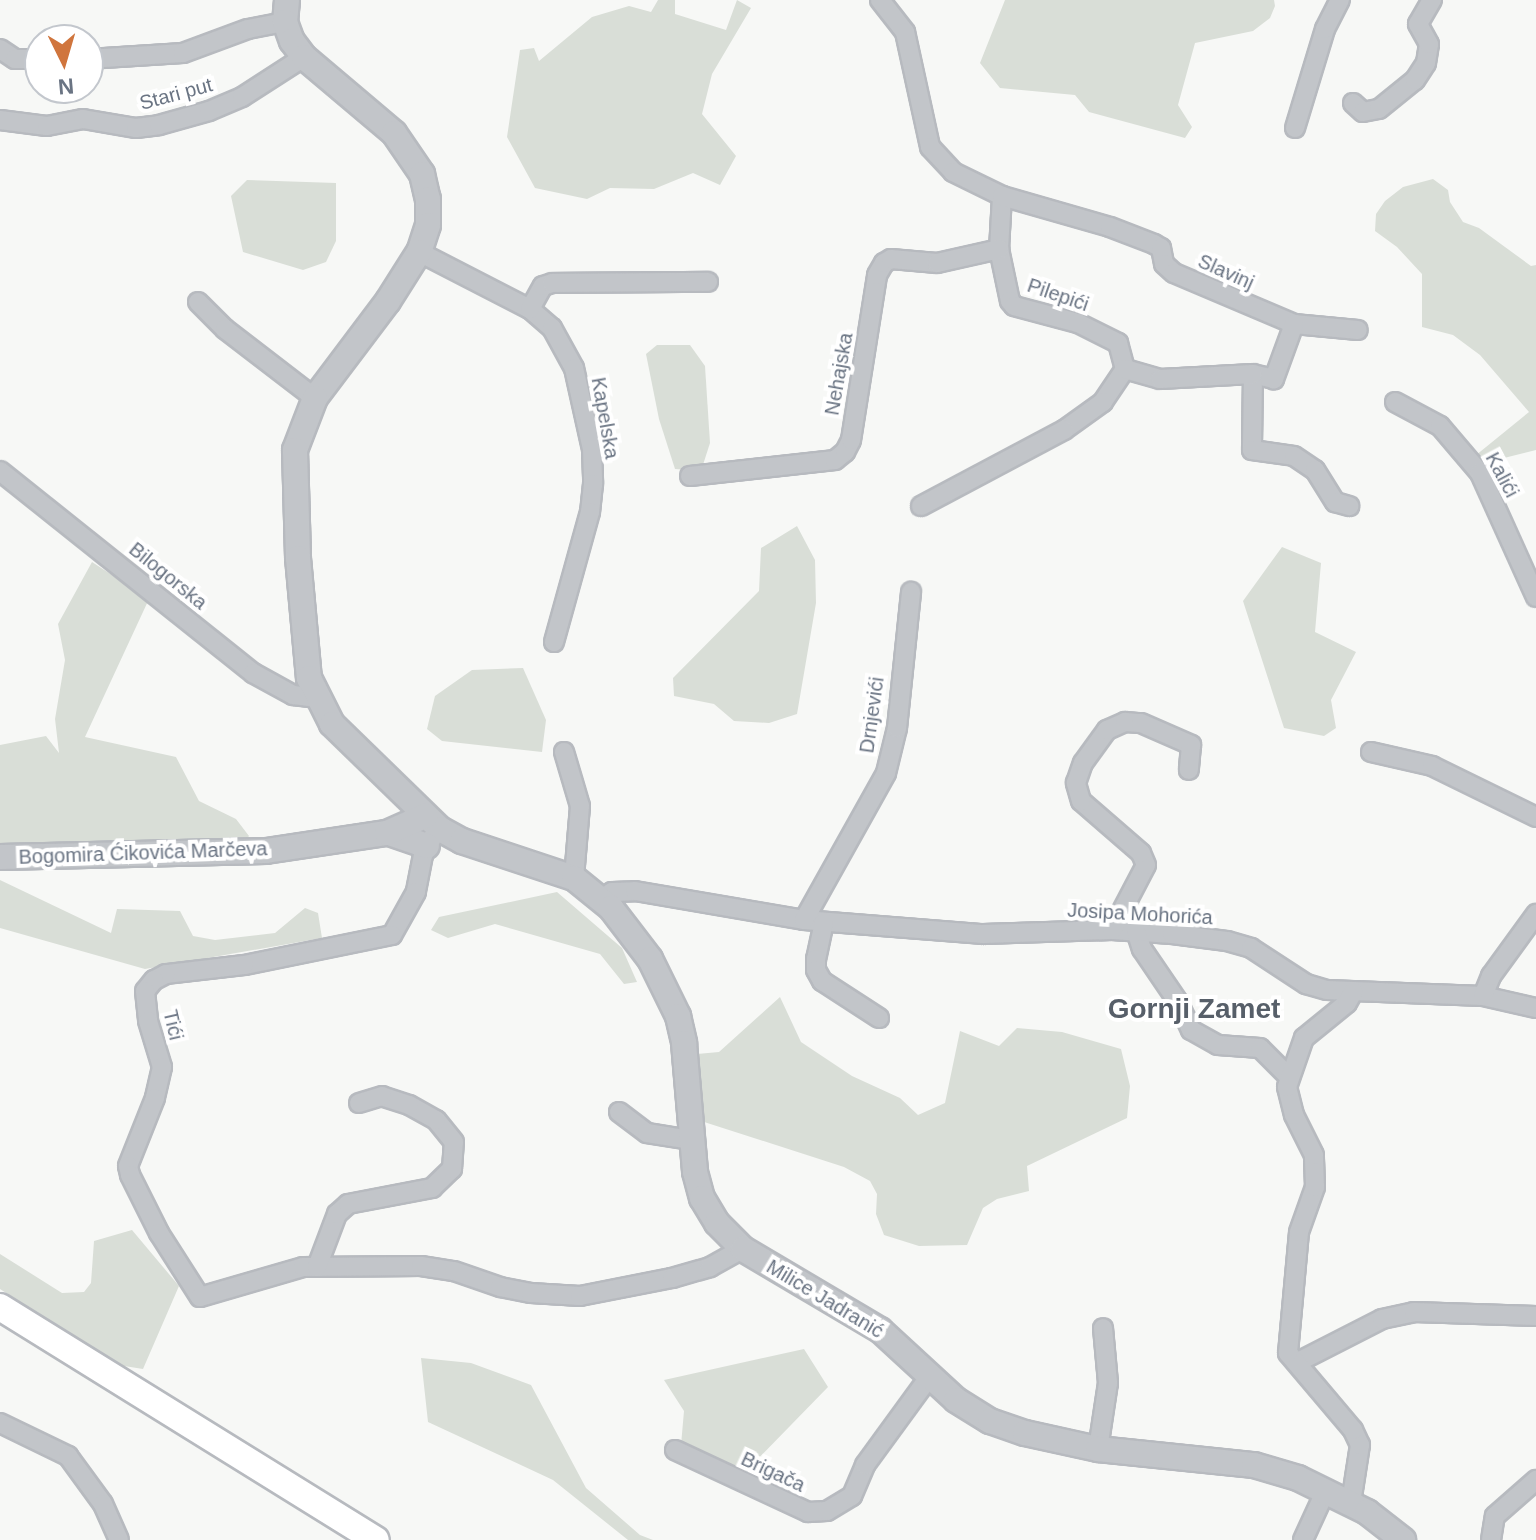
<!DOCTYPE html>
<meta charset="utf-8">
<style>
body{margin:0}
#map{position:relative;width:1536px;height:1540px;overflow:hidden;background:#f7f8f6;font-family:Arial,sans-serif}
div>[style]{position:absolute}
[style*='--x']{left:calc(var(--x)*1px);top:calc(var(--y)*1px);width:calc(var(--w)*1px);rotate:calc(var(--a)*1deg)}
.green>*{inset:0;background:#d9ded7}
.roads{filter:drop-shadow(2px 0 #b7babf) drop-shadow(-2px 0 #b7babf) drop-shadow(0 2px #b7babf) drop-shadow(0 -2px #b7babf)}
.minor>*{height:18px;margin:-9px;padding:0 9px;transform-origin:9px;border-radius:9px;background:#c2c5c9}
.tertiary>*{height:24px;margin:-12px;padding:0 12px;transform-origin:12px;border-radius:12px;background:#c2c5c9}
.secondary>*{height:26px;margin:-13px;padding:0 13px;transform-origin:13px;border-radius:13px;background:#fff}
span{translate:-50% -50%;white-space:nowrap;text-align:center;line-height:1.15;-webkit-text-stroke:8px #fff;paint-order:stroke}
.street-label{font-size:20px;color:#6a7483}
.district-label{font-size:28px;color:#575f69;font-weight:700}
.north{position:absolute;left:24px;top:24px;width:80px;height:80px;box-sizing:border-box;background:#fff;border:2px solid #c3c7cd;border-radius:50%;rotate:175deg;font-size:22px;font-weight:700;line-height:32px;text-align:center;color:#6a7483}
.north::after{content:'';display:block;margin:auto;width:28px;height:36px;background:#d0753d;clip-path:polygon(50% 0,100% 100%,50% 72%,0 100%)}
</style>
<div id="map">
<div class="green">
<i style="clip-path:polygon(658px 0,675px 0,675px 14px,726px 30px,737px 0,751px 8px,712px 74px,702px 114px,736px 156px,720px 185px,693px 173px,654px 189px,610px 188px,587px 199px,535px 188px,507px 137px,520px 50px,534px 48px,539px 61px,592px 17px,629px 6px,651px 12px)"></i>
<i style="clip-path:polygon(1005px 0,1274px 0,1275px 6px,1270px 18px,1253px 31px,1195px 43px,1178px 105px,1192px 127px,1185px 138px,1089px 112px,1075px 95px,1000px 88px,980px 63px)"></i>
<i style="clip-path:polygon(1433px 179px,1448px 190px,1450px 202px,1463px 222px,1479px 228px,1531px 266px,1536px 265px,1536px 450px,1488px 462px,1470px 460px,1529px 412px,1480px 355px,1453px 335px,1422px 327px,1422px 274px,1397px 247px,1375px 231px,1376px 214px,1385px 201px,1403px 187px)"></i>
<i style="clip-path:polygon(247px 180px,336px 183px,336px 241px,326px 262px,303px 270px,243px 252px,231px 196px)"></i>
<i style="clip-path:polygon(657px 345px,690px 345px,705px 366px,710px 443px,701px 471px,675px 469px,659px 419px,646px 354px)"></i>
<i style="clip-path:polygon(797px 526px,815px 560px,816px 603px,797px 714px,769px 723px,734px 721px,714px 704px,674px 696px,673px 678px,759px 591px,761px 548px)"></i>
<i style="clip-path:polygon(1282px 547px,1321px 563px,1315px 632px,1356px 652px,1331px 700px,1336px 728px,1324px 736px,1284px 728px,1243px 601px)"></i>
<i style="clip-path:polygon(92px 562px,149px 599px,85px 737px,176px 757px,199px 801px,236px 819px,249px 836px,244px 843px,0 843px,0 745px,46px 736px,59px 753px,55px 719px,65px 660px,58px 624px)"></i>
<i style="clip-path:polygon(523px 668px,546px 720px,542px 752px,442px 741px,427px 729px,435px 696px,472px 670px)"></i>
<i style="clip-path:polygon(0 880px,111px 933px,117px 909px,180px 911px,193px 936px,215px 940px,275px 933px,305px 908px,318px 913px,322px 938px,145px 969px,0 928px)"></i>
<i style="clip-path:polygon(557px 892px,622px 948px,637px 982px,624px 984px,600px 954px,495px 924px,448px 938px,431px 930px,439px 917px)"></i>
<i style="clip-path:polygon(780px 997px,801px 1042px,852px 1076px,900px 1098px,918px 1115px,945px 1103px,960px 1031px,999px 1046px,1017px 1028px,1062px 1032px,1121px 1049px,1130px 1086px,1127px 1118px,1027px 1166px,1029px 1191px,997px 1199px,983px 1208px,967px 1245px,919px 1246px,884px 1235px,876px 1214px,877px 1194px,870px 1181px,844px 1167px,701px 1121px,697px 1054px,719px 1052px)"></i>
<i style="clip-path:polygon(132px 1230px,179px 1286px,143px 1369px,118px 1365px,0 1289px,0 1254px,62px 1293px,84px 1292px,91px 1283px,94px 1241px)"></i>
<i style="clip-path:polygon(804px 1349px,828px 1387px,747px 1470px,681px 1445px,684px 1411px,664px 1380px)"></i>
<i style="clip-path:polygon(421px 1358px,471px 1363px,531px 1385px,586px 1488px,640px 1535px,653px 1540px,628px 1540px,553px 1480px,428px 1422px)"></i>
</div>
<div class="roads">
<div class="minor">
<i style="--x:880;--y:0;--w:41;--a:52"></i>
<i style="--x:905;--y:32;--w:118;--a:77.7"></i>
<i style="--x:930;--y:147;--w:34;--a:47"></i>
<i style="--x:953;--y:172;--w:55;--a:26.1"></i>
<i style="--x:1002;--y:196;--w:53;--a:93.2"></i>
<i style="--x:999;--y:249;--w:53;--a:78.1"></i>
<i style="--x:1010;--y:301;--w:6;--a:51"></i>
<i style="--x:1014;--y:306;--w:66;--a:14.9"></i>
<i style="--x:1078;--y:323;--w:45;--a:26.6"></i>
<i style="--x:1118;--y:343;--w:27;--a:75"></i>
<i style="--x:1125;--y:369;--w:40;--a:124"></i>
<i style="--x:1103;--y:402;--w:48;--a:144.3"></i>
<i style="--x:1064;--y:430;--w:162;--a:152"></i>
<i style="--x:0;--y:49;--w:18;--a:34"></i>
<i style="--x:15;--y:59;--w:25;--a:0"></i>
<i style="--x:88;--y:59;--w:95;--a:-3.6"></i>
<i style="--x:183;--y:53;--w:69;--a:-20.3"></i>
<i style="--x:248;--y:29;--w:38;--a:-11"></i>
<i style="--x:1353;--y:103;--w:13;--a:42"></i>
<i style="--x:1363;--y:112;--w:16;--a:-11"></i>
<i style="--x:1379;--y:109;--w:46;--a:-38.9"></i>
<i style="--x:1415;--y:80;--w:20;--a:-57"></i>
<i style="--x:1426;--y:63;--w:19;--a:-81"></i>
<i style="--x:1429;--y:44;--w:23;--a:-119"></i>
<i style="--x:1418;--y:24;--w:28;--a:-60"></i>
<i style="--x:0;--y:120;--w:47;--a:7.3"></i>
<i style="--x:47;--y:126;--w:37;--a:-11"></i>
<i style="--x:83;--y:119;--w:54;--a:9.6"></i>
<i style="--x:136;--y:128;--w:23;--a:-7"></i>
<i style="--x:159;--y:125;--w:52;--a:-15.6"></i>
<i style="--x:209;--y:111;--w:36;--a:-23"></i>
<i style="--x:242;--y:97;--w:74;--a:-32.8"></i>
<i style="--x:1295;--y:128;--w:103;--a:-73.1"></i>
<i style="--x:1325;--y:29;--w:33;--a:-63"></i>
<i style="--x:1002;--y:196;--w:112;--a:16"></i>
<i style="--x:1110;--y:227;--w:47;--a:21.1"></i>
<i style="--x:1154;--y:244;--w:8;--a:30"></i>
<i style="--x:1161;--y:248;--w:16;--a:79"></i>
<i style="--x:1164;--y:264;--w:13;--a:42"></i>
<i style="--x:1174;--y:273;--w:130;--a:23"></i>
<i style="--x:1294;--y:324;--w:64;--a:5.4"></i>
<i style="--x:419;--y:252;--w:125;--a:27.2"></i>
<i style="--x:530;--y:309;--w:29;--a:41"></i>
<i style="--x:552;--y:328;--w:46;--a:61.2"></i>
<i style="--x:574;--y:368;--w:83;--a:77.5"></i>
<i style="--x:592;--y:449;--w:35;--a:88"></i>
<i style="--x:593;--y:484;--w:28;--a:96"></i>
<i style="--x:590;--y:512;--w:135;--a:105.5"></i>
<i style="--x:198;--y:302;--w:38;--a:45"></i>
<i style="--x:225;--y:329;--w:113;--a:37.5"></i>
<i style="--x:530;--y:309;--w:26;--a:-61"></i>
<i style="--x:543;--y:286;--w:9;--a:-18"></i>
<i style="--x:552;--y:283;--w:156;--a:-0.4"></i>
<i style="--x:1294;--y:324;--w:59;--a:110"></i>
<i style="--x:1274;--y:379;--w:22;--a:-167"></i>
<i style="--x:1253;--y:374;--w:76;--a:90.8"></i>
<i style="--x:1252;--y:450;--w:42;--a:8.1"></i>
<i style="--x:1294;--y:456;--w:25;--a:34"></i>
<i style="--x:1315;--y:470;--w:38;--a:58"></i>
<i style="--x:1335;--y:502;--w:15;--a:16"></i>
<i style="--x:1125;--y:369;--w:36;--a:16"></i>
<i style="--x:1160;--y:379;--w:93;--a:-3.1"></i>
<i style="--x:1395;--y:402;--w:51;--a:28.1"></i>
<i style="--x:1440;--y:426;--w:62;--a:49.6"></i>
<i style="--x:1480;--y:473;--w:136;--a:65.7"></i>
<i style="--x:0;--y:471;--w:324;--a:38.6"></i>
<i style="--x:253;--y:673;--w:46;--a:28.8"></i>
<i style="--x:293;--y:695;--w:23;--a:7"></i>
<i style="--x:690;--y:476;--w:146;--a:-6.3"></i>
<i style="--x:835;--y:460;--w:13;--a:-39"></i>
<i style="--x:845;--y:452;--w:13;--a:-63"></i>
<i style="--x:851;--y:440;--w:167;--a:-81"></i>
<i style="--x:877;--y:275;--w:14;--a:-60"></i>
<i style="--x:884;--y:263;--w:8;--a:-30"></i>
<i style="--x:891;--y:259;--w:46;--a:5"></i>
<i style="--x:937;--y:263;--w:64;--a:-12.7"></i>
<i style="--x:564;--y:752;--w:56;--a:73.5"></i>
<i style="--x:580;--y:806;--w:72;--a:94.8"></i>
<i style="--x:1371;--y:752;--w:63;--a:12.9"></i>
<i style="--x:1432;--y:766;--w:116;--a:26.1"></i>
<i style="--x:432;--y:838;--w:19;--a:118"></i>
<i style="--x:423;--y:855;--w:38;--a:101"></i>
<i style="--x:416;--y:892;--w:49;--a:119.2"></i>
<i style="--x:392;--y:935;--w:151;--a:168.5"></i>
<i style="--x:244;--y:965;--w:79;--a:173.4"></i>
<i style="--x:166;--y:974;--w:13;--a:153"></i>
<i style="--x:154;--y:980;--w:14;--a:129"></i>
<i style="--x:145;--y:991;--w:30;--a:84"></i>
<i style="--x:148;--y:1021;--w:48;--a:73.1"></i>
<i style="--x:162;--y:1067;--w:32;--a:103"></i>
<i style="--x:155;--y:1098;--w:73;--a:111.7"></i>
<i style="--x:128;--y:1166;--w:9;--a:77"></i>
<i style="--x:130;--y:1175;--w:65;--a:63.4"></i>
<i style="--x:159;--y:1233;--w:76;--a:57.4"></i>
<i style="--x:200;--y:1297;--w:107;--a:-16.2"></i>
<i style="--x:303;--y:1267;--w:118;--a:-0.5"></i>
<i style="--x:421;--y:1266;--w:33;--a:9"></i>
<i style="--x:454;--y:1271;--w:49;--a:19.2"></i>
<i style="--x:500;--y:1287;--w:32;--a:11"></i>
<i style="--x:531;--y:1293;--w:49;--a:3.5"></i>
<i style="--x:580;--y:1296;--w:94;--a:-11.1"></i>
<i style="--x:672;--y:1278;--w:40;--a:-16"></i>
<i style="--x:710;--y:1267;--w:38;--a:-29"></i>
<i style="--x:601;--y:899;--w:13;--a:-32"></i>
<i style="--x:612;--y:892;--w:23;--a:-2"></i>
<i style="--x:635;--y:891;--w:171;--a:9.7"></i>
<i style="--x:804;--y:920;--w:180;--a:4.5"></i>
<i style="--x:983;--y:934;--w:129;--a:-1.8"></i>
<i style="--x:1112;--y:930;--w:60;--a:3.8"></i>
<i style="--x:1172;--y:934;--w:55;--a:7.3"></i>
<i style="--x:1227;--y:941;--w:25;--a:16"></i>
<i style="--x:1251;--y:948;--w:66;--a:33.2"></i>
<i style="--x:1306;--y:984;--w:22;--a:16"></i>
<i style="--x:1327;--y:990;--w:156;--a:2.2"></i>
<i style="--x:1483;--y:996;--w:54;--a:12.8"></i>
<i style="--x:804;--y:920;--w:168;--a:-60.8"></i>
<i style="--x:886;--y:773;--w:46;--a:-76.3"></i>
<i style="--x:897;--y:728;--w:137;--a:-84.1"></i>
<i style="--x:824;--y:922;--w:38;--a:102"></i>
<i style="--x:816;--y:959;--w:11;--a:90"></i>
<i style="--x:816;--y:970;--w:13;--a:61"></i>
<i style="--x:822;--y:981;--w:68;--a:33"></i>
<i style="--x:1112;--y:930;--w:73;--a:-62.4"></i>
<i style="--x:1146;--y:865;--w:13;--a:-113"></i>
<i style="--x:1141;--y:853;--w:79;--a:-139.1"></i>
<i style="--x:1081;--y:801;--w:19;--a:-106"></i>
<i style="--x:1076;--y:783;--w:21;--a:-71"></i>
<i style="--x:1083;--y:763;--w:41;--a:-54"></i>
<i style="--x:1107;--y:730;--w:20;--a:-24"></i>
<i style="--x:1125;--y:722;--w:16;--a:4"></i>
<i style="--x:1141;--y:723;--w:55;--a:23.7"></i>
<i style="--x:1191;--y:745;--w:25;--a:95"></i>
<i style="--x:1136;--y:931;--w:19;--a:72"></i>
<i style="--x:1142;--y:949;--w:64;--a:55.8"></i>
<i style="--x:1178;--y:1002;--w:31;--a:65"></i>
<i style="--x:1191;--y:1030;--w:31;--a:29"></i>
<i style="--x:1218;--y:1045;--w:42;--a:4.1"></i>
<i style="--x:1260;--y:1048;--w:41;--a:45"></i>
<i style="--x:1483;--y:996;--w:22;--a:-68"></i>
<i style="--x:1491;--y:976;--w:77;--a:-54"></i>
<i style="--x:619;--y:1112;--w:35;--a:37"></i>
<i style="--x:647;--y:1133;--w:45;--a:9"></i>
<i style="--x:317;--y:1267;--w:57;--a:-69.3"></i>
<i style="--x:337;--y:1214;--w:15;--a:-42"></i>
<i style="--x:348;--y:1204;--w:86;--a:-10.8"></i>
<i style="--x:432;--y:1188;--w:28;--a:-44"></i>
<i style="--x:452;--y:1169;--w:27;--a:-86"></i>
<i style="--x:454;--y:1142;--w:28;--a:-129"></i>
<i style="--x:436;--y:1120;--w:31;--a:-151"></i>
<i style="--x:409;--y:1105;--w:28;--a:-162"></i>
<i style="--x:382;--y:1096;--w:24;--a:163"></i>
<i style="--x:1298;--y:1362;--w:94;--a:-27.1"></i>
<i style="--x:1382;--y:1319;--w:33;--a:-12"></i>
<i style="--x:1414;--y:1312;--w:122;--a:1.9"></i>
<i style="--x:0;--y:1423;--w:76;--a:25.9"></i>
<i style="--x:68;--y:1456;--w:59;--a:53.9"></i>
<i style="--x:103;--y:1504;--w:39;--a:66"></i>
<i style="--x:1098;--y:1449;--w:67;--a:-81.4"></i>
<i style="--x:1108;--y:1383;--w:55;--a:-95.2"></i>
<i style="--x:675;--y:1450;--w:147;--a:25"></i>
<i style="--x:808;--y:1512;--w:19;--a:-3"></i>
<i style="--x:827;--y:1511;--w:29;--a:-31"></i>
<i style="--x:852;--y:1496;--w:34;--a:-67"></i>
<i style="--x:865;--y:1465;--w:110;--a:-53.9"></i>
<i style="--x:1351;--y:1503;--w:59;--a:-81.2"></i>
<i style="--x:1360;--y:1445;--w:17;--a:-115"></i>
<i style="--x:1353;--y:1430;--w:101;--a:-130.2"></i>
<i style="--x:1288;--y:1353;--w:121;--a:-84.8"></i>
<i style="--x:1299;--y:1232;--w:48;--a:-70.4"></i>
<i style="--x:1315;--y:1187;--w:32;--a:-92"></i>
<i style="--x:1314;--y:1155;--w:45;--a:-116.6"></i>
<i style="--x:1294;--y:1115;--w:29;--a:-104"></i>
<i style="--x:1287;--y:1087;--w:52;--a:-70.9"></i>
<i style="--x:1304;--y:1038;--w:55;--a:-39.1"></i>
<i style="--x:1347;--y:1003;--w:13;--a:-61"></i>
<i style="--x:1303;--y:1540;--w:55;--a:-65.3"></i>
<i style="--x:1491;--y:1540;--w:24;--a:-81"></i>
<i style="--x:1495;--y:1516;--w:55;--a:-41.3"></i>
</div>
<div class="tertiary">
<i style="--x:287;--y:0;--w:22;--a:95"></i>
<i style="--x:285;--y:22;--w:20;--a:70"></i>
<i style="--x:292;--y:41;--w:20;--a:53"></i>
<i style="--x:304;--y:57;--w:118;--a:40.2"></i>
<i style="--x:394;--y:133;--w:50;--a:55.7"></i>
<i style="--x:422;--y:174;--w:26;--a:77"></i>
<i style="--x:428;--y:199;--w:26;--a:90"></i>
<i style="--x:428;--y:225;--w:28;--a:108"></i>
<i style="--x:419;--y:252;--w:58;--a:122.3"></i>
<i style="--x:388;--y:301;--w:121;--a:127"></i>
<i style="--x:315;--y:398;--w:56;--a:111"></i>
<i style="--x:295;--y:450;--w:108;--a:88.4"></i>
<i style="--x:298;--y:558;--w:121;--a:84.8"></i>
<i style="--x:309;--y:678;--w:51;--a:63.4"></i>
<i style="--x:332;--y:724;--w:151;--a:44.2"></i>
<i style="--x:440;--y:829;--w:25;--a:29"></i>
<i style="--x:462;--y:841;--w:118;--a:18.3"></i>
<i style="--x:574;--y:878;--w:48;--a:39"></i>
<i style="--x:611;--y:908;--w:64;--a:52.6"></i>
<i style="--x:650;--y:959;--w:64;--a:63.8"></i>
<i style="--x:678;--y:1016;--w:28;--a:77"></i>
<i style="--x:684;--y:1043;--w:129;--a:85.1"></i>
<i style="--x:695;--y:1172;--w:27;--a:75"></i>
<i style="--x:702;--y:1198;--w:29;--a:59"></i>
<i style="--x:717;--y:1223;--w:37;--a:45"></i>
<i style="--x:743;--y:1249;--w:159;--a:30.6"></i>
<i style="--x:880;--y:1330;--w:103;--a:42.6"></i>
<i style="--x:956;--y:1400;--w:40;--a:32"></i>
<i style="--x:990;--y:1421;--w:37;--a:19"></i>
<i style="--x:1025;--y:1433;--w:75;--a:12.4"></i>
<i style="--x:1098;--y:1449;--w:157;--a:5.9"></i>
<i style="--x:1254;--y:1465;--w:46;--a:16.5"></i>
<i style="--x:1298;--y:1478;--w:77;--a:26.2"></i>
<i style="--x:1367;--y:1512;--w:46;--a:37.9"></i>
<i style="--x:389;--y:833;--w:40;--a:18.9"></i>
<i style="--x:0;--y:857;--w:266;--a:-1.3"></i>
<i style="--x:266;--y:851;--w:122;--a:-8.5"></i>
<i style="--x:387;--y:833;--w:42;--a:-24.1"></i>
</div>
<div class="secondary">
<i style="--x:0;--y:1307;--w:442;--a:31.8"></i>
</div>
</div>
<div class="street-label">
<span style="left:176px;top:94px;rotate:-15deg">Stari put</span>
<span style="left:1226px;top:272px;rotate:24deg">Slavinj</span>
<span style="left:1058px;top:295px;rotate:19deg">Pilepići</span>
<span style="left:839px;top:374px;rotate:-80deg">Nehajska</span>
<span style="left:605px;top:418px;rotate:80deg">Kapelska</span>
<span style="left:1502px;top:475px;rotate:62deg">Kalići</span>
<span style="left:168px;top:576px;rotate:39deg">Bilogorska</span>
<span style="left:872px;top:715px;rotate:-82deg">Drnjevići</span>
<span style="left:143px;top:853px;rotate:-2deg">Bogomira Ćikovića Marčeva</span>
<span style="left:1140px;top:914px;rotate:3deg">Josipa Mohorića</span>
<span style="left:173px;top:1025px;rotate:77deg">Tići</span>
<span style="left:825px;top:1299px;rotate:31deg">Milice Jadranić</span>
<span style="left:773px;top:1472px;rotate:25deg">Brigača</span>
</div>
<div class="district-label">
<span style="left:1194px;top:1009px">Gornji Zamet</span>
</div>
<div class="north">N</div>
</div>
